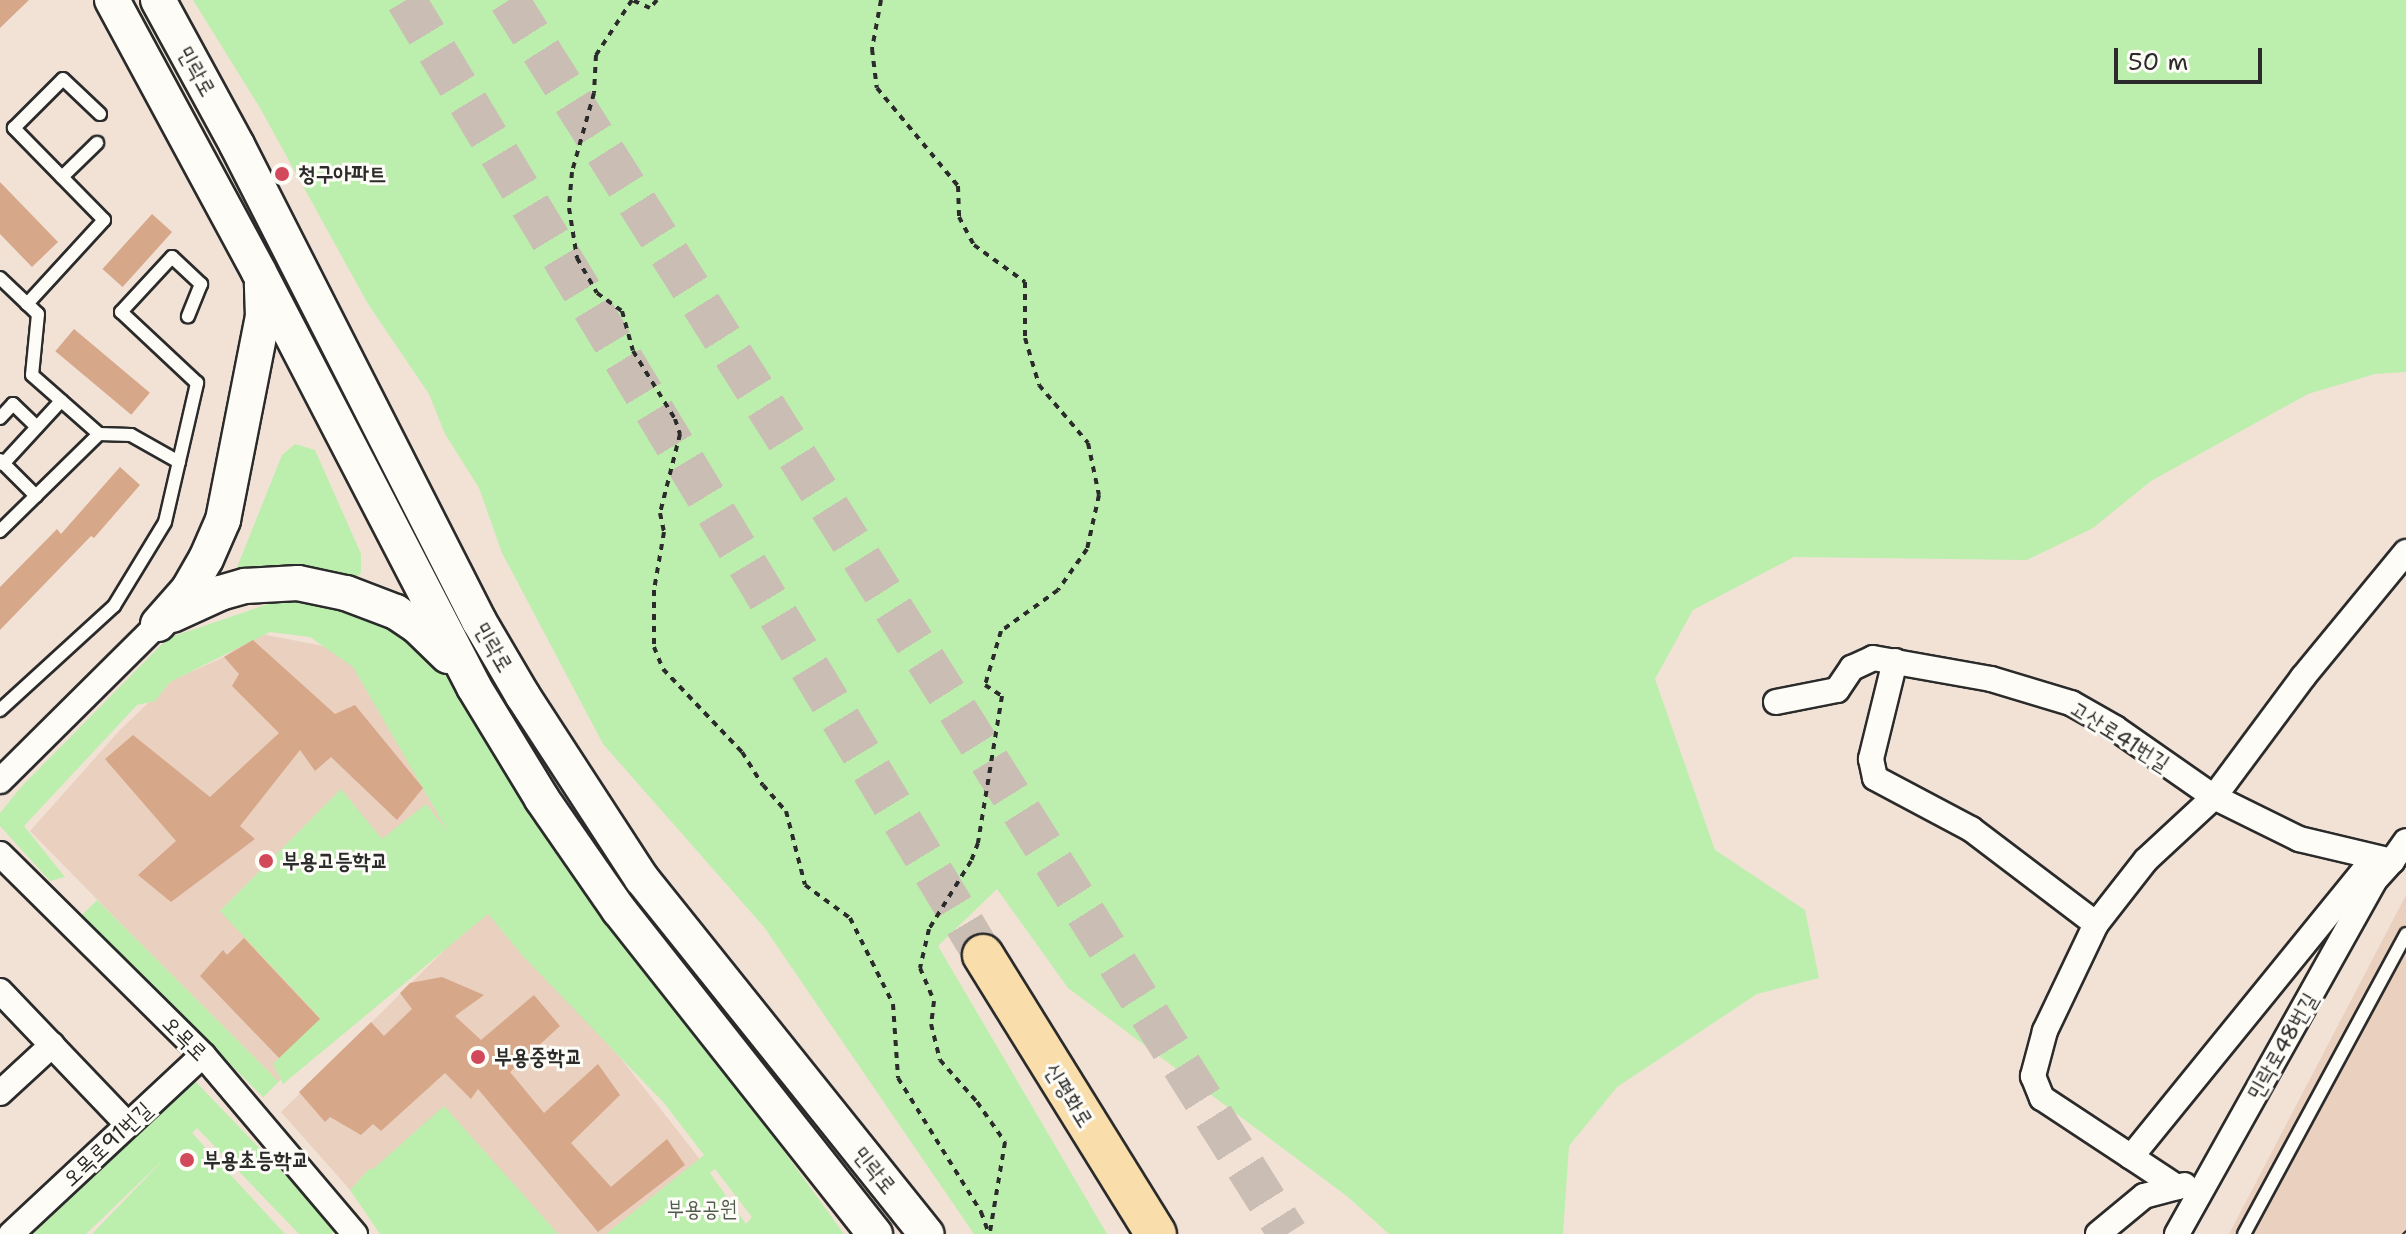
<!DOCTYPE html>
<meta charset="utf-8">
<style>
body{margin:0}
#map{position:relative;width:2406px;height:1234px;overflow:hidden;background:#f2e2d6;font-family:"Shantell Sans","Poor Story",sans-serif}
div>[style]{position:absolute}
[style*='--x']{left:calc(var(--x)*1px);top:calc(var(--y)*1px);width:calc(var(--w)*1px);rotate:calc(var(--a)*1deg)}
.built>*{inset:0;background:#ead0bf}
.green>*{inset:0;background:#bceead;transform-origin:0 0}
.building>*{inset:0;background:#d7a789;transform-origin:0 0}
.trunk-tunnel>*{height:40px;margin-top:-20px;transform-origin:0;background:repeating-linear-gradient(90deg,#cabdb4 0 40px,transparent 0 60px)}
.path>*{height:4px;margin-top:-2px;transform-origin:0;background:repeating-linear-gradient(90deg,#2b2b2b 0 6px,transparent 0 12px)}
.roads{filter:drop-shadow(2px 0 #2b2b2b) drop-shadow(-2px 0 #2b2b2b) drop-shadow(0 2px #2b2b2b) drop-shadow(0 -2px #2b2b2b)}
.service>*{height:12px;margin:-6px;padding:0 6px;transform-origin:6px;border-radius:6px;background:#fdfcf7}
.minor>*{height:24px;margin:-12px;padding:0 12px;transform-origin:12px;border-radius:12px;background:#fdfcf7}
.secondary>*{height:34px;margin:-17px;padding:0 17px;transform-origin:17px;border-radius:17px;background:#fdfcf7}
.trunk>*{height:40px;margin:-20px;padding:0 20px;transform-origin:20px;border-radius:20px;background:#f9deab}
.tram>*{height:2px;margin:-1px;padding:0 1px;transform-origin:1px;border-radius:1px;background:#2b2b2b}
.dots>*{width:22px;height:22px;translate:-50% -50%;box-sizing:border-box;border:4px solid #fdfcf7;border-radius:50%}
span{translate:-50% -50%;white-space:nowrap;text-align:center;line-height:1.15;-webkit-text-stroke:6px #fdfcf7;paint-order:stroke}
.street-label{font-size:22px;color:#2b2b2b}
.poi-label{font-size:22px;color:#2b2b2b;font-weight:700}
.left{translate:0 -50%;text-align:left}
.park-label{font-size:22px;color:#4f5c4c}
.scale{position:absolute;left:2114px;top:48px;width:148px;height:36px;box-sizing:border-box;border:4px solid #2b2b2b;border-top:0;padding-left:10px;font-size:24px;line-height:28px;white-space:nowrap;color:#2b2b2b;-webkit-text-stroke:6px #fdfcf7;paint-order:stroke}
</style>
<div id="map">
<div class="built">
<i style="clip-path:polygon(256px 633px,334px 648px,357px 659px,491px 891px,277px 1083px,30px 831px,120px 730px,171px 681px,224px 657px)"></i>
<i style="clip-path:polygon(2406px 895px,2406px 1234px,2229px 1234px)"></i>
<i style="clip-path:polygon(496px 899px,706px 1167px,619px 1234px,389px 1234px,281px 1112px)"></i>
</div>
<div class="green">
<i style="clip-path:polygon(193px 0,2406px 0,2406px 372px,2375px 374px,2308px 394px,2151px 481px,2093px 528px,2027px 560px,1794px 557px,1693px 610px,1655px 679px,1715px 850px,1805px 910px,1819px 978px,1757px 994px,1617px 1087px,1569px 1146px,1563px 1234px,1389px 1234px,1348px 1197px,1068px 988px,997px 889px,938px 946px,1107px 1234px,974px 1234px,764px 927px,603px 744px,502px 553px,479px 488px,445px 434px,429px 394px,368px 304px,260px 108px)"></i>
<i style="clip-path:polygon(295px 444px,315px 450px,361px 554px,361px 573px,353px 580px,235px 581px,236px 570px,282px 455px)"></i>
<i style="clip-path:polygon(evenodd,289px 597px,312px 605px,360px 609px,417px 638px,450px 679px,585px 895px,717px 1059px,844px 1234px,606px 1234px,704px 1155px,664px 1103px,522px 955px,488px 914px,283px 1084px,273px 1064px,320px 1018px,220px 911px,341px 789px,382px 839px,426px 804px,448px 832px,353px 667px,310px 637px,270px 632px,170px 682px,155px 701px,137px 705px,24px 826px,65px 877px,50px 881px,0 826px,0 813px,22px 786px,168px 638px,289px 597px,715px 1169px,752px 1217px,746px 1224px,710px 1173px,715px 1169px)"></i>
<i style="left:97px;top:900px;width:257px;height:22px;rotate:45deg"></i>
<i style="clip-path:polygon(195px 1081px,337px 1229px,331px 1234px,299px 1234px,197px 1128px,192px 1133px,285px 1234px,92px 1234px,165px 1158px,86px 1234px,33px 1234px)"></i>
<i style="clip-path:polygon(444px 1106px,558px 1234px,380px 1234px,350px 1190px,370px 1168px,372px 1170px)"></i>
</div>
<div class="building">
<i style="clip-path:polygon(0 0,29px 0,0 28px)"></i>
<i style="clip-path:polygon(0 182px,58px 242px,32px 267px,0 234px)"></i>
<i style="left:152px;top:214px;width:27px;height:74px;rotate:42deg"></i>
<i style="left:74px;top:329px;width:99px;height:29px;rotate:40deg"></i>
<i style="clip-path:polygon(120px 467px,140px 485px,94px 538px,91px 536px,0 630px,0 587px,57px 529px,61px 534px)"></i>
<i style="clip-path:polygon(253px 640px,335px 714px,355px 705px,423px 788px,397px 820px,331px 757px,315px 771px,300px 750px,240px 826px,255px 839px,171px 902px,138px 875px,176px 841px,105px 759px,133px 735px,210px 797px,279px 733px,232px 686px,239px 674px,224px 657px)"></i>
<i style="clip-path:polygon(244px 938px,320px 1019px,279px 1058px,200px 976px,223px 950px,227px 955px)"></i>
<i style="clip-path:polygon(442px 977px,484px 995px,455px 1016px,481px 1040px,534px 995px,560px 1026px,510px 1072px,544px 1113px,598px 1064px,620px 1095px,571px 1143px,611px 1187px,667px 1139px,685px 1165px,598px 1232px,478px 1089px,471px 1099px,445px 1073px,381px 1131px,373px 1124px,361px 1135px,330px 1117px,325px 1122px,299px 1092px,371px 1022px,384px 1036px,412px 1009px,400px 993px,410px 983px)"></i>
</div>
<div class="trunk-tunnel">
<i style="--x:406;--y:0;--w:1116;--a:58.86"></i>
<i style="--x:509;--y:0;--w:1459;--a:57.74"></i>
</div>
<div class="path">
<i style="--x:657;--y:0;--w:11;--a:131"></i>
<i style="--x:650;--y:8;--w:20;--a:-156"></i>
<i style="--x:632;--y:0;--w:66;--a:123.2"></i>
<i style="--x:596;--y:55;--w:38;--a:93"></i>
<i style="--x:594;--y:93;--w:82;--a:105.6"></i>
<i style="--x:572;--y:172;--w:36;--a:95"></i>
<i style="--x:569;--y:208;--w:51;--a:80.9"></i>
<i style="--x:577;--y:258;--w:40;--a:60.3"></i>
<i style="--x:597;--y:293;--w:31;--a:36"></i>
<i style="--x:622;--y:311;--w:41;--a:74.6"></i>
<i style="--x:633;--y:351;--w:80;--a:58.3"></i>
<i style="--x:675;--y:419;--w:16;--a:72"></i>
<i style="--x:680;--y:434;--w:81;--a:104.2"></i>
<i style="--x:660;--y:513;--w:19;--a:78"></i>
<i style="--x:664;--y:532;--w:59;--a:99.8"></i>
<i style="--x:654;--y:590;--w:57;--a:90"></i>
<i style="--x:654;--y:647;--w:24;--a:68"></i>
<i style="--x:663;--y:669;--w:115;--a:46.4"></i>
<i style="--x:742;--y:752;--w:39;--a:58"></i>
<i style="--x:763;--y:785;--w:35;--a:49"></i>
<i style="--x:786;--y:811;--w:76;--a:75.6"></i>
<i style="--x:805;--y:885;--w:56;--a:36.3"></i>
<i style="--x:850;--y:918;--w:96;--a:63.4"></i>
<i style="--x:893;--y:1004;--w:74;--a:86.1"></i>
<i style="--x:898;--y:1078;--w:158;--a:58.2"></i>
<i style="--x:981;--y:1212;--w:23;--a:70"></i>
<i style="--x:881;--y:0;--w:50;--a:100.4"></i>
<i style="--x:872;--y:49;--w:39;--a:83"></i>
<i style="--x:877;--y:88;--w:127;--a:50.4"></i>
<i style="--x:958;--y:186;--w:31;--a:88"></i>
<i style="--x:959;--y:217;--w:32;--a:62"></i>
<i style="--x:974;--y:245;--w:63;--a:36"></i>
<i style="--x:1025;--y:282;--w:56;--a:90"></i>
<i style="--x:1025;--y:338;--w:49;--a:73.4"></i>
<i style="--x:1039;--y:385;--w:76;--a:49.8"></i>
<i style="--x:1088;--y:443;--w:53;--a:78.1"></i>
<i style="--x:1099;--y:495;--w:55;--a:102.5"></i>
<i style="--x:1087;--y:549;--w:50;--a:125.3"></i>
<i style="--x:1058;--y:590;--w:70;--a:144.3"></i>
<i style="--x:1001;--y:631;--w:56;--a:106.5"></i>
<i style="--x:985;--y:685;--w:20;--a:33"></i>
<i style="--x:1002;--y:696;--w:149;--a:99.3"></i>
<i style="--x:978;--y:843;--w:19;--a:111"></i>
<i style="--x:971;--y:861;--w:80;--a:121.7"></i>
<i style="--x:929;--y:929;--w:40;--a:103"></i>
<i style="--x:920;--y:968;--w:36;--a:67"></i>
<i style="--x:934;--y:1001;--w:23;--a:97"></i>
<i style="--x:931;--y:1024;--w:37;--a:76"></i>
<i style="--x:940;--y:1060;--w:56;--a:48.6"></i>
<i style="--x:977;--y:1102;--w:49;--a:55"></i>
<i style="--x:1005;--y:1142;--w:91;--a:99.5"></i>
</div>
<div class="roads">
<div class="service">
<i style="--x:62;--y:177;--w:49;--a:-44.2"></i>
<i style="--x:0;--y:278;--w:52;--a:43.5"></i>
<i style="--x:38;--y:314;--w:61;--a:95.6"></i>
<i style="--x:32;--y:375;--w:89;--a:41.4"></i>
<i style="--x:99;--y:434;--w:139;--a:135.6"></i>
<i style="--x:27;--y:304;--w:114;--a:-47.5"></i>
<i style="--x:104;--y:220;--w:129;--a:-134.4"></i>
<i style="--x:14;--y:128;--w:69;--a:-45"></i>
<i style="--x:63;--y:79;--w:51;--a:43.4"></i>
<i style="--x:0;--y:418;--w:19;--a:-47"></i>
<i style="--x:13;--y:404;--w:33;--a:44"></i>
<i style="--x:99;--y:434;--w:32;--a:2"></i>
<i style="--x:131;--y:435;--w:55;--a:29.4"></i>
<i style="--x:0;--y:460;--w:51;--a:45"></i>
<i style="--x:3;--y:464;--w:86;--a:-47.4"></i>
<i style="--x:0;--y:710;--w:154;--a:-42.4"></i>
<i style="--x:114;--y:606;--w:98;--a:-58.7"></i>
<i style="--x:165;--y:522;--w:143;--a:-77"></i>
<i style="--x:197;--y:383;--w:104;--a:-136.9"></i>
<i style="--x:121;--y:312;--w:75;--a:-47.2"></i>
<i style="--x:172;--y:257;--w:40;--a:43"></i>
<i style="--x:201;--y:284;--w:35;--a:112"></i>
<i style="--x:2244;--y:1234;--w:341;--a:-61.6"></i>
</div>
<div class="minor">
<i style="--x:1895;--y:661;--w:101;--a:103.8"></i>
<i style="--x:1871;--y:759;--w:19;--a:78"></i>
<i style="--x:1875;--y:778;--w:109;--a:28"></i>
<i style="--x:1971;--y:829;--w:157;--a:37.2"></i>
<i style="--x:2096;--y:924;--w:81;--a:-52"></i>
<i style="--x:2146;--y:860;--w:93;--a:-42.8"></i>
<i style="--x:2214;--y:797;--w:149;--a:-53.4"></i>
<i style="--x:2303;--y:677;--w:162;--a:-50.5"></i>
<i style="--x:1776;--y:702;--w:62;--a:-11.1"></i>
<i style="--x:1837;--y:690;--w:27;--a:-56"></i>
<i style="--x:1852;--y:668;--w:23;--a:-25"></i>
<i style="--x:1873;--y:658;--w:120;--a:10.1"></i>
<i style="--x:1991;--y:679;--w:84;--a:16.7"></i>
<i style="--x:2071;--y:703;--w:51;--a:29.6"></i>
<i style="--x:2115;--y:728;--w:121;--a:34.9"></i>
<i style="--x:2214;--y:797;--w:95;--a:26.3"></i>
<i style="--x:2299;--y:839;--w:96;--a:13.3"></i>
<i style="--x:2392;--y:861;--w:24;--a:-55"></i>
<i style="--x:0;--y:781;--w:223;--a:-44.8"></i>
<i style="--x:0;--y:854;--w:286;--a:44.7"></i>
<i style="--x:203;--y:1055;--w:235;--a:49.7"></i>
<i style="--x:2096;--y:924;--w:119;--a:115.5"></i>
<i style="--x:2045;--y:1031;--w:47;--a:104.9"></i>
<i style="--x:2033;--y:1076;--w:24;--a:68"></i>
<i style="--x:2042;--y:1098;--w:162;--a:33.4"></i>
<i style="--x:0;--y:991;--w:185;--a:46.3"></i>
<i style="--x:0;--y:1093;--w:71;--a:-42.7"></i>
<i style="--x:2131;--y:1157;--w:385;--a:-50.9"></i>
<i style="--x:11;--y:1234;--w:262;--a:-43"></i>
<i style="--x:2098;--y:1234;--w:60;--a:-39.6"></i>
<i style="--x:2144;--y:1196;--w:42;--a:-15"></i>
<i style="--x:2177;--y:1234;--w:404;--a:-60.8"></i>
<i style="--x:2374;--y:881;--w:27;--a:-48"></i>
</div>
<div class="secondary">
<i style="--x:112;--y:0;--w:309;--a:61.6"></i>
<i style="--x:259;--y:272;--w:467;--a:62.6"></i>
<i style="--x:474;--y:687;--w:131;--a:58.7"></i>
<i style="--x:542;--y:799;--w:135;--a:55.3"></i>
<i style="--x:619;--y:910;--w:413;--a:51.7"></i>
<i style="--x:158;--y:0;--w:165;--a:61.4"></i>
<i style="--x:237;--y:145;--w:534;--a:63.05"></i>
<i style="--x:479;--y:621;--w:87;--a:59.6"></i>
<i style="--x:523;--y:696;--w:218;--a:57"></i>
<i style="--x:642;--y:879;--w:455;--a:51.3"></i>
<i style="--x:172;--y:615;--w:53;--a:-24.6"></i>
<i style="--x:220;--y:593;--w:26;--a:-16"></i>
<i style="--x:245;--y:586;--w:53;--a:-3.2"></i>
<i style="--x:298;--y:583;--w:49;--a:11.8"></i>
<i style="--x:346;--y:593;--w:53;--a:20.8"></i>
<i style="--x:396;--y:612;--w:25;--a:34"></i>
<i style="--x:417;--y:626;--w:43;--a:44.1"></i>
<i style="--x:158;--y:624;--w:45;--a:-48.6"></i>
<i style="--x:188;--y:590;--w:36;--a:-60"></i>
<i style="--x:206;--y:559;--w:43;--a:-66.4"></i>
<i style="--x:223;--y:520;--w:207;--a:-78.9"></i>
<i style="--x:263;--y:317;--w:33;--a:-92"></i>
</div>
<div class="trunk">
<i style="--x:983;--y:955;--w:328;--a:58.2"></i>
</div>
</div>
<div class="tram">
<i style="--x:2403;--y:1234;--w:4;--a:-45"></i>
</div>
<div class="dots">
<i style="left:282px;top:174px;background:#d1495b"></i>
<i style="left:266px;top:861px;background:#d1495b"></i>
<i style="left:478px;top:1057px;background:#d1495b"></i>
<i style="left:187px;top:1160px;background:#d1495b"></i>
</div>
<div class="street-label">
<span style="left:197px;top:71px;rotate:61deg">민락로</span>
<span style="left:494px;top:647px;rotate:60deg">민락로</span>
<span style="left:2120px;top:736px;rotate:32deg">고산로41번길</span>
<span style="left:185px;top:1038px;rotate:45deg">오목로</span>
<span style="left:2282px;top:1046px;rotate:-60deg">민락로48번길</span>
<span style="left:1069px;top:1095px;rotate:58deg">신평화로</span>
<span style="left:107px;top:1144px;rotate:-43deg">오목로91번길</span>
<span style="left:875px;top:1170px;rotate:51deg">민락로</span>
</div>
<div class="poi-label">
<span class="left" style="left:298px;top:174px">청구아파트</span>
<span class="left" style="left:282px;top:861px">부용고등학교</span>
<span class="left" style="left:494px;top:1057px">부용중학교</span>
<span class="left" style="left:203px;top:1160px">부용초등학교</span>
</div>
<div class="park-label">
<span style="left:702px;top:1209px">부용공원</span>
</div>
<div class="scale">50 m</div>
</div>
